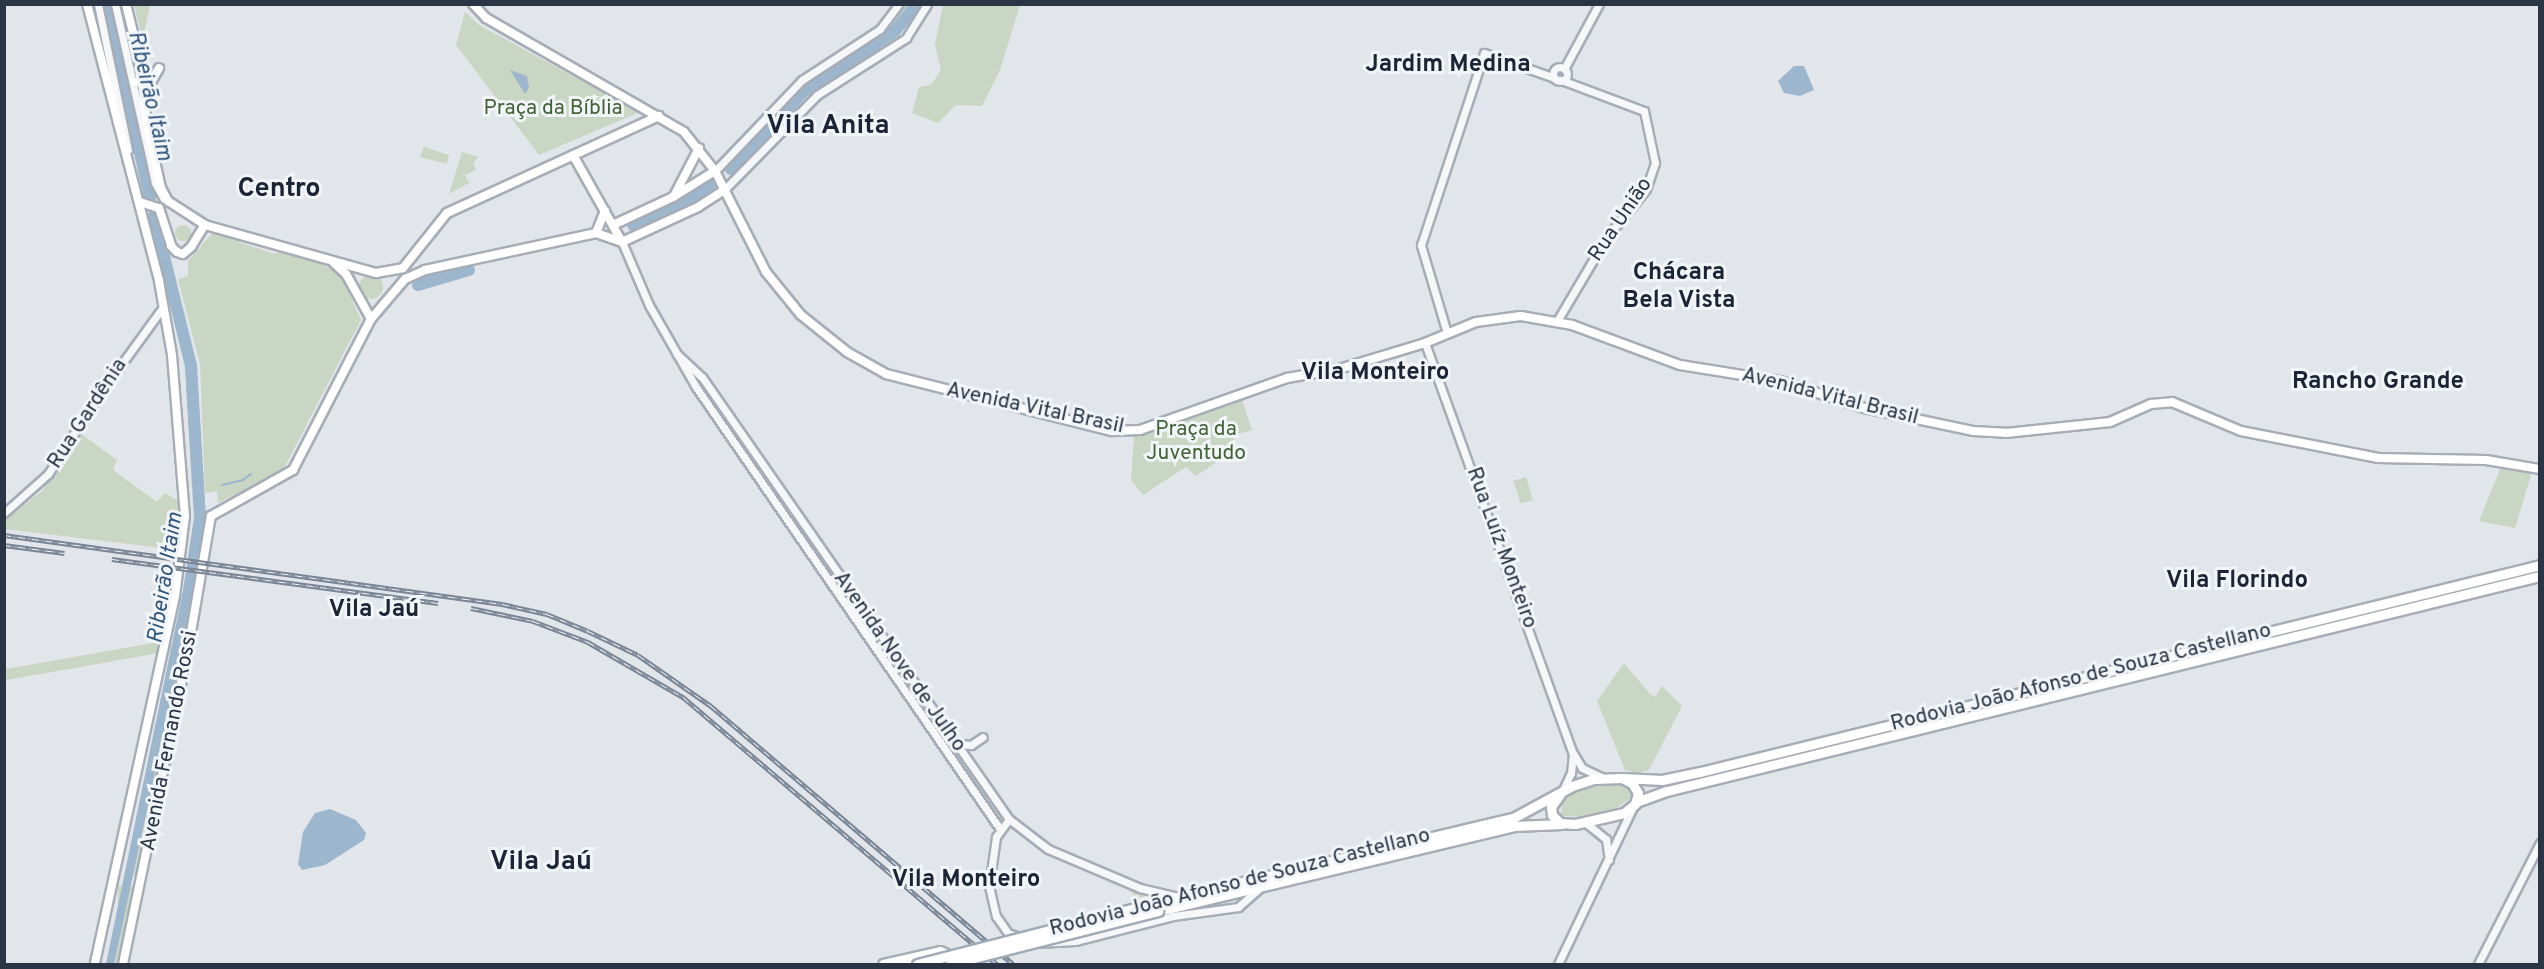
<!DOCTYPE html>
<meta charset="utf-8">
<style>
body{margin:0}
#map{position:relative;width:2544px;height:969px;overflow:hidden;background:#e2e6eb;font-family:Overpass,sans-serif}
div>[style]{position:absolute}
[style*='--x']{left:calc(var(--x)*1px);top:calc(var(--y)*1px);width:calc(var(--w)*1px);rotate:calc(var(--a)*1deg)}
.green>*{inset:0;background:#c9d6c3;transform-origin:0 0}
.round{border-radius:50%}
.water>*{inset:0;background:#9bb6cd}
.stream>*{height:2px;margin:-1px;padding:0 1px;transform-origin:1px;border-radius:1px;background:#9bb6cd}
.river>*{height:12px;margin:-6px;padding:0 6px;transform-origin:6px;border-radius:6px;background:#9bb6cd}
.roads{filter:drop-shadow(2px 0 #a7adb6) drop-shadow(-2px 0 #a7adb6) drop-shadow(0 2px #a7adb6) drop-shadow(0 -2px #a7adb6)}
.tertiary>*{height:7px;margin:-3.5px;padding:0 3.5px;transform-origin:3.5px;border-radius:3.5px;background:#f5f7f9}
.tertiary>.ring{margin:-3.5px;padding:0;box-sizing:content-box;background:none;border:7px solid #f5f7f9;border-radius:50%}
.secondary>*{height:8px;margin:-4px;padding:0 4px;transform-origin:4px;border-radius:4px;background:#fff}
.primary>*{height:9px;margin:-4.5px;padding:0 4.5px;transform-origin:4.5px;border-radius:4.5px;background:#fff}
.trunk>*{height:9px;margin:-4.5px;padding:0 4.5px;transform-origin:4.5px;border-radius:4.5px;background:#fff}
.rail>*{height:4.5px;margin-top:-2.25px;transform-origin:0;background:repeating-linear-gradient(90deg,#f2f5f8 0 7px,#7a8696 0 14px);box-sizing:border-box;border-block:2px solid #7a8696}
.bridges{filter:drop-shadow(2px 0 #a1abb8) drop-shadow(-2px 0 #a1abb8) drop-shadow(0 2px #a1abb8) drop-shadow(0 -2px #a1abb8)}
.primary-bridge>*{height:9px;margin:-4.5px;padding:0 4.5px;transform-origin:4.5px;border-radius:4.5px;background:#fff}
span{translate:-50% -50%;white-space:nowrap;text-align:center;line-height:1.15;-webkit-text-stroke:6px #f2f5f8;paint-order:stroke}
.park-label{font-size:21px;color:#406235}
.street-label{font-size:21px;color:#293545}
.water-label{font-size:22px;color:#30567c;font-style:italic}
.quarter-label{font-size:24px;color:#1b2536;font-weight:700}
.district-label{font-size:27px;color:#1b2536;font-weight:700}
.frame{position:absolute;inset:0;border:6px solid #293545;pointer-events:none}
</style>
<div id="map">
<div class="green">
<i style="clip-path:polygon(134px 5px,150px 5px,144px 35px,140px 29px)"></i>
<i style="clip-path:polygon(906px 5px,921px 5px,906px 28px,808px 93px,731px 176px,727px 167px,801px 87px,891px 26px)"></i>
<i style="clip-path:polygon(943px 5px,1020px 5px,1000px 70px,982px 106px,956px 105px,938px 123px,912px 113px,919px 87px,931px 85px,941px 70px,935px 44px)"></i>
<i style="clip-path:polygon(465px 12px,479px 25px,640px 112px,539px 155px,456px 45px)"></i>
<i style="clip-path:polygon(424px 147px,449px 155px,447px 164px,420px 157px)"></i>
<i style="clip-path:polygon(462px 152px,479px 157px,473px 162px,476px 170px,465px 175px,469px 183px,449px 194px)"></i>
<i style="clip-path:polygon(714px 181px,715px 186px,689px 202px,632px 227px,631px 222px)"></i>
<i class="round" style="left:175px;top:225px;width:16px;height:16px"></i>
<i style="clip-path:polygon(214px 231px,233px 234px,239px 242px,275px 254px,284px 249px,298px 253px,340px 273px,361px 320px,282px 472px,218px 503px,217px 491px,205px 493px,200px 364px,178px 279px,188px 276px,188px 261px)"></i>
<i class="round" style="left:359px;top:275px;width:24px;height:24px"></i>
<i style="clip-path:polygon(169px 278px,188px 363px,193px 509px,185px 368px)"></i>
<i style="clip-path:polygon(701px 384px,969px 773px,765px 479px)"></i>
<i style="clip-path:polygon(1242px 400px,1252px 430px,1235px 435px,1234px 446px,1220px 460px,1196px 476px,1186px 467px,1143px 495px,1131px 480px,1134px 434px)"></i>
<i style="clip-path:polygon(80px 433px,117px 460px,113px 470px,157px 502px,165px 493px,181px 503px,178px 550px,5px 529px,5px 520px,42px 491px)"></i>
<i style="clip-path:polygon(2501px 467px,2532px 472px,2515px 528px,2479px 521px)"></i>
<i style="left:1526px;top:477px;width:24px;height:13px;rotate:73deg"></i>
<i style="clip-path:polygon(188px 618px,137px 876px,133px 876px,180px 647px)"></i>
<i style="left:170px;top:640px;width:11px;height:239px;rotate:80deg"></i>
<i style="clip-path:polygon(1624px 663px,1650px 694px,1655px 697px,1662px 686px,1682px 706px,1649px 770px,1639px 773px,1625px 770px,1597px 701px)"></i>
<i style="clip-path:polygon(1624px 783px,1633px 789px,1632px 797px,1612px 811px,1592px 817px,1561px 816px,1562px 802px,1581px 788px)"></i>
<i style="clip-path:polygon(1052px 854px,1149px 895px,1137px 898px,1127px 888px)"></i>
<i style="left:118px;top:886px;width:4px;height:80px"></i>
<i style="clip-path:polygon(134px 886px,117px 964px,114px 964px,130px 887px)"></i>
</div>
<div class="water">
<i style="clip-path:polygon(1794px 66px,1804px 66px,1814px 90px,1800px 96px,1784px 93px,1778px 81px)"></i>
<i style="clip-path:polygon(510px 70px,527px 76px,529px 88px,525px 94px)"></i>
<i style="clip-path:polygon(186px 576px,196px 578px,188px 618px,114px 964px,106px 964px)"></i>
<i style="clip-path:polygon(330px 809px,356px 820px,366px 833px,364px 840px,325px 865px,302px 870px,298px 864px,303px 832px,315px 813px)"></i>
</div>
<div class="stream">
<i style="--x:222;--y:485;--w:22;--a:-13"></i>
<i style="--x:243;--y:480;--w:10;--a:-37"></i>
</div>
<div class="river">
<i style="--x:107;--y:4;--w:199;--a:77.5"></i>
<i style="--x:731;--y:169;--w:105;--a:-46.9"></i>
<i style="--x:803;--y:92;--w:110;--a:-33.5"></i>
<i style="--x:895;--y:31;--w:35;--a:-51"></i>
<i style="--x:154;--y:216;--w:154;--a:76.1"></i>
<i style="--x:191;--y:366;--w:152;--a:86.6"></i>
<i style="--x:200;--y:518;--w:74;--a:98.6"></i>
<i style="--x:633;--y:225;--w:62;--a:-24.9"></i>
<i style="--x:689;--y:199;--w:28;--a:-35"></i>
<i style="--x:418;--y:285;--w:53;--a:-16.4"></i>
</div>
<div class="roads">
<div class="tertiary">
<i style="--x:98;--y:4;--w:149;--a:78.4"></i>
<i style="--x:115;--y:4;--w:183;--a:77.4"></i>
<i style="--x:155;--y:183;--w:18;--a:61"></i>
<i class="ring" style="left:1553px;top:67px;width:7px;height:7px"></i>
<i style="--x:1564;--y:69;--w:74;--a:-61.7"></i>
<i style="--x:715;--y:171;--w:126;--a:-46.3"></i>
<i style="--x:802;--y:80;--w:93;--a:-33.2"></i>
<i style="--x:880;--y:29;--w:31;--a:-53"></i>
<i style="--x:724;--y:190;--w:133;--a:-45.6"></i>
<i style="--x:817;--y:95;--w:106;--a:-32.6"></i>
<i style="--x:906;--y:38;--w:40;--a:-58"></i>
<i style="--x:622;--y:242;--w:69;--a:66.8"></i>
<i style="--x:649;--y:305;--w:95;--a:60.2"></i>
<i style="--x:696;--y:387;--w:536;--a:55.48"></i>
<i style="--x:1557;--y:321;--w:96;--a:-59.4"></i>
<i style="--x:1606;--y:238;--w:63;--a:-50.8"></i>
<i style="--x:1646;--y:189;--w:28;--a:-71"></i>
<i style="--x:1655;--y:163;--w:53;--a:-101.9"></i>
<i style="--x:1644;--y:111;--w:89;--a:-159.5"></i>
<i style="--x:1447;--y:333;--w:92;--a:-106.5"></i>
<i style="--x:1421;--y:245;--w:202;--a:-71.8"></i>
<i style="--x:1484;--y:53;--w:75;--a:19.4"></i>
<i style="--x:1425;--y:343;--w:436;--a:70.2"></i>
<i style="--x:1573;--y:753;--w:17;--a:59"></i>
<i style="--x:1582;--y:768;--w:21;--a:25"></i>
<i style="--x:677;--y:354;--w:34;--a:43"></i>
<i style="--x:702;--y:377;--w:538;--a:55.22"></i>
<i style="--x:1009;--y:819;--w:49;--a:37.6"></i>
<i style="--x:1048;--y:849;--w:100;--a:23"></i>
<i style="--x:1140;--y:888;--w:37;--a:13"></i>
<i style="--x:4;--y:513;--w:59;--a:-41.6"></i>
<i style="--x:48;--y:474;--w:85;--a:-57.4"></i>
<i style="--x:94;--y:402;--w:117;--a:-54"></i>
<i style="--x:958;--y:744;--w:13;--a:4"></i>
<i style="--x:971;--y:745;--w:14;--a:-34"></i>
<i style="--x:1562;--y:792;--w:21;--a:-65"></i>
<i style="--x:1571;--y:773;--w:18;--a:-84"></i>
<i style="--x:1009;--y:819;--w:22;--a:126"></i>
<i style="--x:996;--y:837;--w:49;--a:98.1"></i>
<i style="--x:989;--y:886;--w:31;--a:77"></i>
<i style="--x:996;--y:916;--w:21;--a:55"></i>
<i style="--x:1008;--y:933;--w:12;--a:20"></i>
<i style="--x:1586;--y:823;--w:26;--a:39"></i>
<i style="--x:1606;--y:839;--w:21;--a:82"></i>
<i style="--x:1038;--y:943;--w:37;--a:-3"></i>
<i style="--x:1075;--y:941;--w:101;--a:-14.3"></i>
<i style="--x:1173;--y:916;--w:66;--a:-7.9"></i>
<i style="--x:1238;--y:907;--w:29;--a:-41"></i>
<i style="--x:1558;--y:964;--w:174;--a:-64.5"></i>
<i style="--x:2478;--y:964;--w:136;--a:-62.9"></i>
</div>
<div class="secondary">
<i style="--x:87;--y:4;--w:286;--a:75.4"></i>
<i style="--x:159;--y:281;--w:75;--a:80"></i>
<i style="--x:172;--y:355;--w:162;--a:85.4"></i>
<i style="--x:185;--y:516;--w:81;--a:97.1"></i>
<i style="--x:175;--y:596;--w:377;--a:102.3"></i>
<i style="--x:126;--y:4;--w:59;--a:76.2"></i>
<i style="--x:140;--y:61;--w:64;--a:83.8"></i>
<i style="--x:147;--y:125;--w:65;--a:77.5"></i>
<i style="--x:161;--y:188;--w:15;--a:62"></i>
<i style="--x:168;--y:201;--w:44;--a:33"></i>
<i style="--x:205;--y:225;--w:178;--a:15.7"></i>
<i style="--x:376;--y:273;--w:27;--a:-10"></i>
<i style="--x:403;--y:268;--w:70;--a:-51.3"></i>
<i style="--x:447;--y:213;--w:233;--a:-24.6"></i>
<i style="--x:473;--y:4;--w:19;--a:47"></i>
<i style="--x:486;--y:18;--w:228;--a:29.9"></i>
<i style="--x:684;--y:132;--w:50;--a:51.5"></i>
<i style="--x:715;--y:171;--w:113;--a:63.2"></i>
<i style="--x:766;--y:272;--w:55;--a:50.9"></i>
<i style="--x:801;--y:315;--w:59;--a:38.8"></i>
<i style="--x:847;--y:352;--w:45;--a:29.4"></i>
<i style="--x:886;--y:374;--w:233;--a:14.2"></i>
<i style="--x:1112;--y:431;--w:28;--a:-2"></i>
<i style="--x:1140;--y:430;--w:156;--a:-19.5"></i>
<i style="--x:1287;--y:378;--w:53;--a:-9.8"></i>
<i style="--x:1339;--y:369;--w:90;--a:-16.8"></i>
<i style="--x:1425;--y:343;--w:55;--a:-22.4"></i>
<i style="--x:1476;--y:322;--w:45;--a:-7.6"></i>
<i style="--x:1521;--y:316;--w:52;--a:10"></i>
<i style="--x:1572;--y:325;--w:115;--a:20.3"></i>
<i style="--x:1680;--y:365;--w:101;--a:9.1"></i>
<i style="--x:1780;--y:381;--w:88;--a:17.8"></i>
<i style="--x:1864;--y:408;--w:111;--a:11.9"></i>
<i style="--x:1973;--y:431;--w:33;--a:3"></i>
<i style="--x:2006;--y:433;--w:105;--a:-6"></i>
<i style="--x:2110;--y:422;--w:45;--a:-23.7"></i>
<i style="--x:2151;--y:404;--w:21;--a:-5"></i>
<i style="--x:2172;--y:402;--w:75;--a:22.8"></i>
<i style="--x:2241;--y:431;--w:140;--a:11.1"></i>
<i style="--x:2378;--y:458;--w:108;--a:1.1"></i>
<i style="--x:2486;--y:460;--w:55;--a:9.5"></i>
<i style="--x:134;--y:82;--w:17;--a:0"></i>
<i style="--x:151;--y:82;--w:16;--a:-60"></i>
<i style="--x:573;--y:155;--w:100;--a:60.6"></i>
<i style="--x:674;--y:196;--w:54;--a:-62.5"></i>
<i style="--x:140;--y:202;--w:20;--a:18"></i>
<i style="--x:159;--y:208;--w:40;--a:72"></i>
<i style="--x:171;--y:246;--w:8;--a:45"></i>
<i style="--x:177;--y:252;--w:6;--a:18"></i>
<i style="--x:183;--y:254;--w:11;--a:-41"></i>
<i style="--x:191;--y:247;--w:26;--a:-58"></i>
<i style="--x:613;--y:225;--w:66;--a:-25"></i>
<i style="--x:673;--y:197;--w:49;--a:-31.8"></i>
<i style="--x:596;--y:233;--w:24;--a:-68"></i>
<i style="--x:334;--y:263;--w:16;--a:43"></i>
<i style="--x:346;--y:274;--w:51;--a:60.9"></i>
<i style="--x:123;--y:964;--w:315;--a:-78.3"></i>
<i style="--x:187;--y:656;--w:142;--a:-80.3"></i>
<i style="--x:211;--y:516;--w:94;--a:-29.3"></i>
<i style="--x:293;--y:470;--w:170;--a:-62.7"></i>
<i style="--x:371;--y:319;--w:52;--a:-49.6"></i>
<i style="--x:405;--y:279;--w:22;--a:-24"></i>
<i style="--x:425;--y:270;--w:175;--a:-12.2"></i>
<i style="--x:596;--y:233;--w:28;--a:19"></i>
<i style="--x:622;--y:242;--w:84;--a:-24.7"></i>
<i style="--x:698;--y:207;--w:31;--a:-33"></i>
</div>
<div class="primary">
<i style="--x:1622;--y:778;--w:40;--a:2.9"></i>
<i style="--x:1662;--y:780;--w:39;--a:-12"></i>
<i style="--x:1700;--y:772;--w:865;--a:-13.84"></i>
<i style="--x:1636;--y:802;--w:33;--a:-20"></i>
<i style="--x:1667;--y:791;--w:899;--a:-13.84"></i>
<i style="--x:1155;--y:903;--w:370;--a:-13.4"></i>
<i style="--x:1515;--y:817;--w:65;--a:-28.5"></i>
<i style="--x:1572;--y:786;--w:23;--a:-18"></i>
<i style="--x:1594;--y:779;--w:28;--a:-2"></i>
<i style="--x:1622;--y:778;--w:11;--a:27"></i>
<i style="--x:1632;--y:783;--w:12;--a:59"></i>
<i style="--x:1638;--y:793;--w:11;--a:105"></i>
<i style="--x:1635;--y:804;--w:14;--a:141"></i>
<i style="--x:1624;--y:813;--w:50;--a:167.3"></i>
<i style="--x:1575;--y:824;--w:15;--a:-176"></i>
<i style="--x:1560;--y:823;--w:11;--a:-135"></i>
<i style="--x:1552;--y:815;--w:8;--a:-97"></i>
<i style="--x:1551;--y:807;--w:16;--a:-55"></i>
<i style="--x:1158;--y:911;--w:366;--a:-13.4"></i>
<i style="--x:1514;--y:826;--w:48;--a:-2.4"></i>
</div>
<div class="trunk">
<i style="--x:883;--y:964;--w:58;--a:-12.8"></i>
<i style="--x:940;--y:951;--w:31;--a:25"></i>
</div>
</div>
<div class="rail">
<i style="--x:4;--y:535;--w:503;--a:7.89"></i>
<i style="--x:502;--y:604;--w:46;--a:12.5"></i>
<i style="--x:547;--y:614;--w:44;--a:22.5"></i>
<i style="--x:588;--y:631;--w:55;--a:25.6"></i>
<i style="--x:638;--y:655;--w:89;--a:34.9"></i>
<i style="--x:711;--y:706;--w:397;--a:40.5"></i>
<i style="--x:4;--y:545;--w:61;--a:7.6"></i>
<i style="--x:112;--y:559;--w:329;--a:7.7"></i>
<i style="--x:471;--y:608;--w:63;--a:11.8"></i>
<i style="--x:533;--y:621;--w:59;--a:20.9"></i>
<i style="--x:588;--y:642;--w:110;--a:30.1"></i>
<i style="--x:683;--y:697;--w:412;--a:40.4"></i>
</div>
<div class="bridges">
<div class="primary-bridge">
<i style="--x:917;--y:964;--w:246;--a:-14.4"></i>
<i style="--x:950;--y:964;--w:215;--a:-14.3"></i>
</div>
</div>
<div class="park-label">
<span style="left:553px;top:109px">Praça da Bíblia</span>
<span style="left:1196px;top:442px">Praça da<br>Juventudo</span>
</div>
<div class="street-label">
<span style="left:1621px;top:220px;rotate:-56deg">Rua União</span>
<span style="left:1830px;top:397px;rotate:14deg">Avenida Vital Brasil</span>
<span style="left:1035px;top:409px;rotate:12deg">Avenida Vital Brasil</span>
<span style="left:88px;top:414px;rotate:-57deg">Rua Gardênia</span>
<span style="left:1501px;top:548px;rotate:70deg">Rua Luíz Monteiro</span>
<span style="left:899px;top:662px;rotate:55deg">Avenida Nove de Julho</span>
<span style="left:2081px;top:678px;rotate:-14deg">Rodovia João Afonso de Souza Castellano</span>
<span style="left:170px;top:741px;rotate:-79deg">Avenida Fernando Rossi</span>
<span style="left:1240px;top:883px;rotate:-14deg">Rodovia João Afonso de Souza Castellano</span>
</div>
<div class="water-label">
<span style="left:149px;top:96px;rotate:77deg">Ribeirão Itaim</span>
<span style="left:166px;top:578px;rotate:-81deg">Ribeirão Itaim</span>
</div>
<div class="quarter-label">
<span style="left:1448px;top:66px">Jardim Medina</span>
<span style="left:1679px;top:288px">Chácara<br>Bela Vista</span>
<span style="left:1375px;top:374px">Vila Monteiro</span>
<span style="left:2378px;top:383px">Rancho Grande</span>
<span style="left:2237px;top:582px">Vila Florindo</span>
<span style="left:374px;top:611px">Vila Jaú</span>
<span style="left:966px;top:881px">Vila Monteiro</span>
</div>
<div class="district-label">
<span style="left:828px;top:127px">Vila Anita</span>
<span style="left:279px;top:190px">Centro</span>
<span style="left:541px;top:863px">Vila Jaú</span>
</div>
<div class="frame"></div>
</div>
